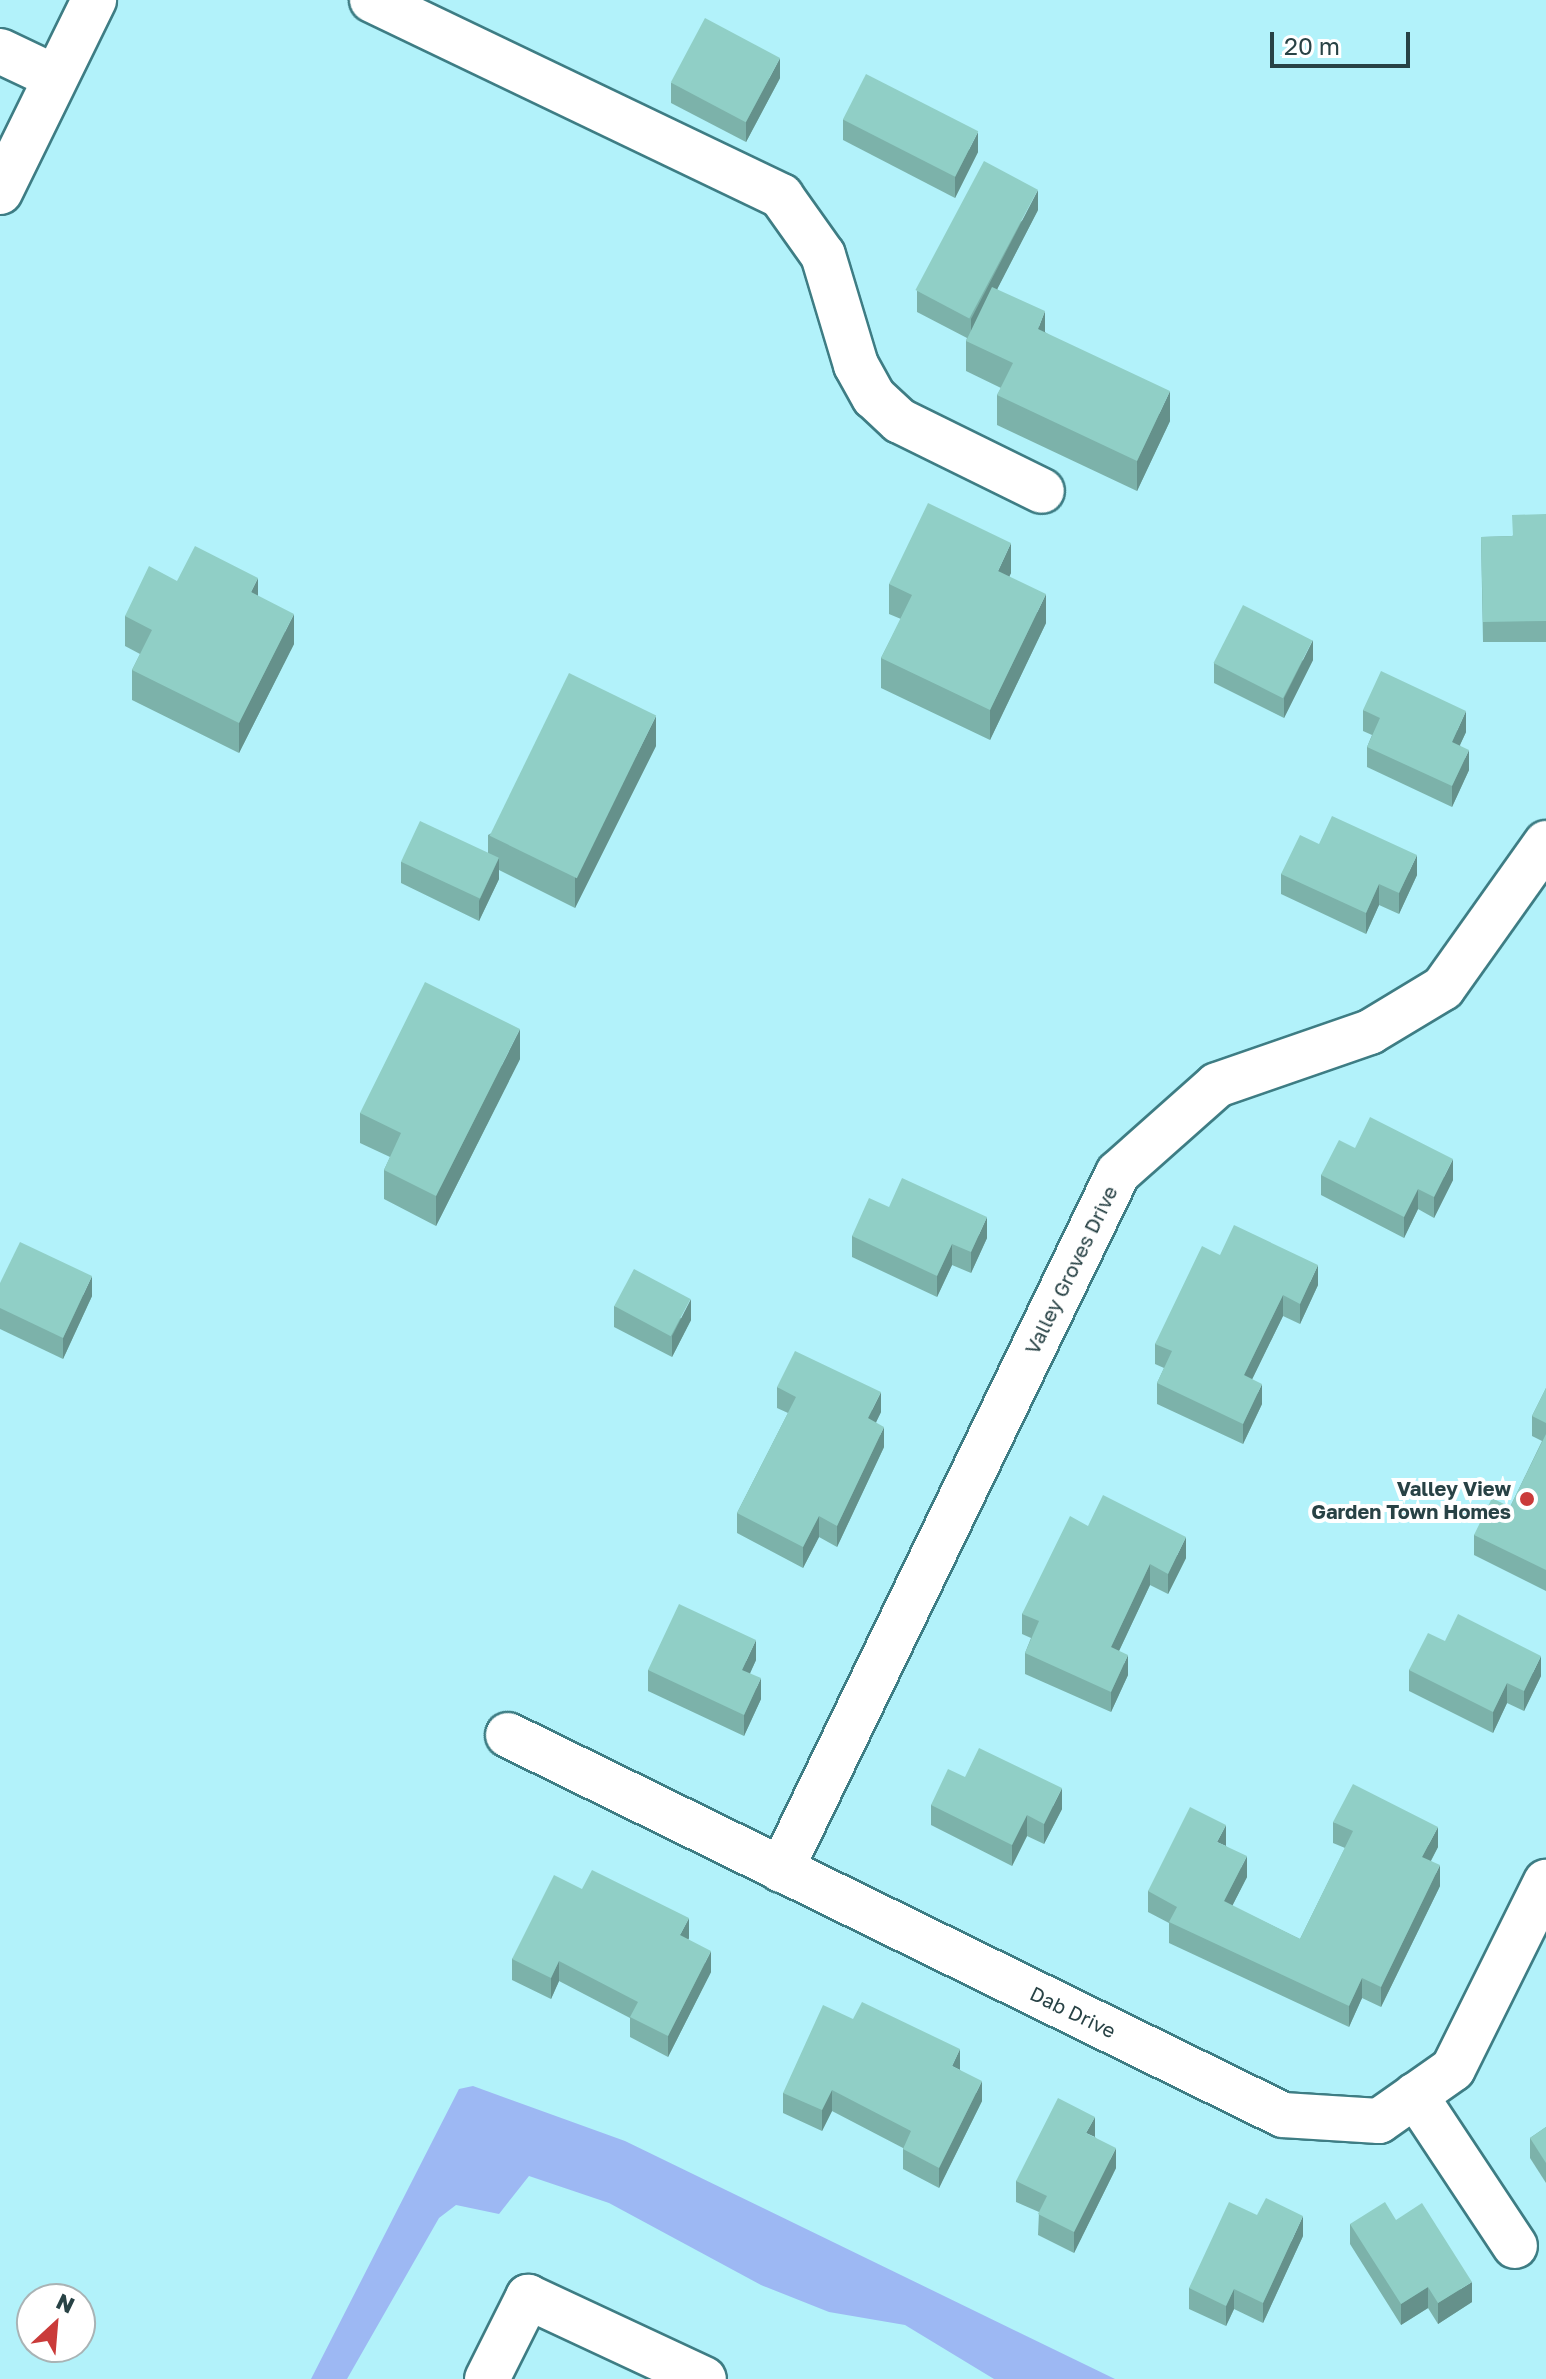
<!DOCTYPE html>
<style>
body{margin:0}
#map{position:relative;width:1546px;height:2379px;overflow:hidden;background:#b2f2fa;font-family:"Golos Text",sans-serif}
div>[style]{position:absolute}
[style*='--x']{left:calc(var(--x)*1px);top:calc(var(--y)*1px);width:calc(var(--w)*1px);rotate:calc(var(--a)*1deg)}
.water>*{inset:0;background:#9db8f3}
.roads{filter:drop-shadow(2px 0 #3e7d84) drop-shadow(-2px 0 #3e7d84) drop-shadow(0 2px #3e7d84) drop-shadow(0 -2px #3e7d84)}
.minor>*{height:44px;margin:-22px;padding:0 22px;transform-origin:22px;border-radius:22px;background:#fff}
.wall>*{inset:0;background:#7cb2aa}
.shaded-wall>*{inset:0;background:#65918b}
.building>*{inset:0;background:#90cfc6;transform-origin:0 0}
.dots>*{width:22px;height:22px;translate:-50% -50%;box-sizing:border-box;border:4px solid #fff;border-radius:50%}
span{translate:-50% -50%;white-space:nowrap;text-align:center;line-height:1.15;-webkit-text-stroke:8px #fff;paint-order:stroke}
.street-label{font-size:20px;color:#284245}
.poi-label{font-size:20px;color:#284245;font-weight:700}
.right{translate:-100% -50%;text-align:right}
.north{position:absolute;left:16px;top:2283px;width:80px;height:80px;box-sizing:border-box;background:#fff;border:2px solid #a9b3b5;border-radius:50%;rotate:26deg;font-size:22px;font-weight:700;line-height:32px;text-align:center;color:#284245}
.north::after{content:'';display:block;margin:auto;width:28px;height:36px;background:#ca3b3a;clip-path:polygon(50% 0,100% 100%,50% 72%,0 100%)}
.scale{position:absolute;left:1270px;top:32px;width:140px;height:36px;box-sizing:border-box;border:4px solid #284245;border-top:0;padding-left:10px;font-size:24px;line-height:28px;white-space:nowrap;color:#284245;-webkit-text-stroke:6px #fff;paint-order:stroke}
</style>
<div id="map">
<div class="water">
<i style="clip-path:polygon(473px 2086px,625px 2141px,1115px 2379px,994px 2379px,905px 2325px,829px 2312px,761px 2285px,609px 2203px,529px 2176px,499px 2214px,456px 2205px,439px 2218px,347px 2379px,311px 2379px,459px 2089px)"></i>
</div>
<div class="roads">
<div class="minor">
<i style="--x:372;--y:0;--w:454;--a:25.6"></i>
<i style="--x:781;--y:196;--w:72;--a:54.6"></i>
<i style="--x:823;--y:255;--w:115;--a:73.3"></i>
<i style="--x:856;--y:365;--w:37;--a:61"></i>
<i style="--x:874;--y:397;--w:35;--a:43"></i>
<i style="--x:900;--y:421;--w:158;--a:26.2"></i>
<i style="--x:0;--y:51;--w:61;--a:25.3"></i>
<i style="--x:0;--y:192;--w:214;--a:-63.9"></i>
<i style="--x:508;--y:1735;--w:863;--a:26.12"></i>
<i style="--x:1283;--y:2115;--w:96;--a:3.6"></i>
<i style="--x:1379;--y:2121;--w:90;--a:-35.1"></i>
<i style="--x:1453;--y:2069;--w:209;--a:-63.6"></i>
<i style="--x:781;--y:1870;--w:774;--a:-64.2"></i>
<i style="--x:1118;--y:1173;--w:132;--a:-41.6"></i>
<i style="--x:1217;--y:1085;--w:162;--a:-19.1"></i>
<i style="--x:1370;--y:1032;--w:85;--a:-31.1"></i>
<i style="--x:1443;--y:988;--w:178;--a:-54.6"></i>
<i style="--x:1415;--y:2095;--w:181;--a:56.5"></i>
<i style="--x:487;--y:2379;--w:92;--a:-63.4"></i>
<i style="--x:528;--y:2297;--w:194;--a:25"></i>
</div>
</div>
<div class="wall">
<i style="clip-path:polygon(780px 78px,746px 142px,671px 103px,671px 83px)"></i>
<i style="clip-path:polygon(843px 119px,978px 152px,955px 198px,843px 140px)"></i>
<i style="clip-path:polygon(1038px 210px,997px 289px,1045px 332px,1170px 421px,1137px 491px,997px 425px,997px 395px,1001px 388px,966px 371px,966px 341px,967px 338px,917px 312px,917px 291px)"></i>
<i style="clip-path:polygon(1546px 514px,1546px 642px,1483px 642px,1481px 537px,1512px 536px)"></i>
<i style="clip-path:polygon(1011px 573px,1009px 576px,1046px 623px,990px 740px,881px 688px,881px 658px,901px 619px,889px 614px,889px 584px)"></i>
<i style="clip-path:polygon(177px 581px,258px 596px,294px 644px,239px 753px,132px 700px,132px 670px,140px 654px,125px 646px,125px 616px)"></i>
<i style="clip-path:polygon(1313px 660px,1284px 718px,1214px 683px,1214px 663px)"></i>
<i style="clip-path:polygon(1363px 710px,1466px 732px,1460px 745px,1469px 770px,1452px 807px,1367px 767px,1367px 747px,1372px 735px,1363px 731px)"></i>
<i style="clip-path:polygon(656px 746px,575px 908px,499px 870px,499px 879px,479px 921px,401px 883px,401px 862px,488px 853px,488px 835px)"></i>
<i style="clip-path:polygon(1319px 844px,1417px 875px,1399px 914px,1379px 905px,1366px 934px,1281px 894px,1281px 874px)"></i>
<i style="clip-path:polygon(520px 1059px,436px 1226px,384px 1199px,384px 1170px,390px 1157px,360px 1143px,360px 1113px)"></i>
<i style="clip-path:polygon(1355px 1148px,1453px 1180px,1434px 1218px,1418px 1209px,1404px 1238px,1321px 1195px,1321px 1175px)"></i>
<i style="clip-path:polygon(889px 1207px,987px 1238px,971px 1273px,952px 1265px,937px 1297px,852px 1257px,852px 1236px)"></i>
<i style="clip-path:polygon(1220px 1255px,1318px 1285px,1300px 1324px,1283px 1316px,1252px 1379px,1262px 1404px,1243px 1444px,1157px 1404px,1157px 1383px,1164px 1368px,1155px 1364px,1155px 1344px)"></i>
<i style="clip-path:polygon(0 1283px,92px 1296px,63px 1359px,0 1329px)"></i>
<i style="clip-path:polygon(614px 1306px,691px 1320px,672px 1357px,614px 1327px)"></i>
<i style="clip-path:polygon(777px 1387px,881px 1412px,876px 1422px,884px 1447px,837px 1547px,819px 1537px,803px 1568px,737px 1533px,737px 1513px,788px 1413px,777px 1408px)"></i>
<i style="clip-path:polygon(1546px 1388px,1546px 1591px,1474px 1555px,1474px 1535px,1510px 1507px,1542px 1441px,1532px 1436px,1532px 1416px)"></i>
<i style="clip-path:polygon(1088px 1526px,1186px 1558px,1168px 1594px,1150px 1585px,1119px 1651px,1128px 1675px,1111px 1712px,1025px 1674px,1025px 1653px,1031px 1638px,1022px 1634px,1022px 1614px)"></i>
<i style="clip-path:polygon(1445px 1641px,1541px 1676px,1524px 1711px,1507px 1703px,1493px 1733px,1409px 1691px,1409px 1670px)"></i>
<i style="clip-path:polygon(756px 1660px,750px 1673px,761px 1699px,744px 1736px,648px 1691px,648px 1670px)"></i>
<i style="clip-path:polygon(965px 1777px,1062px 1809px,1044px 1844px,1027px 1836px,1012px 1866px,931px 1825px,931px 1805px)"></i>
<i style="clip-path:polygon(1333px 1822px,1438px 1847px,1431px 1861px,1440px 1886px,1381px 2007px,1362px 1998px,1349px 2027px,1169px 1943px,1169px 1923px,1148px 1912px,1148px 1891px,1226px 1846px,1247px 1877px,1232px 1906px,1300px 1939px,1345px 1848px,1333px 1843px)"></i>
<i style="clip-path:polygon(582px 1889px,689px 1938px,688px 1940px,711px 1972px,668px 2057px,630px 2037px,630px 2018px,559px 1981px,551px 1999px,512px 1980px,512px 1959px)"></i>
<i style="clip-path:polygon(960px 2070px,982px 2101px,939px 2188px,903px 2169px,903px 2148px,832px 2111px,822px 2131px,783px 2113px,783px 2093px)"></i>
<i style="clip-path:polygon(1546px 2127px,1546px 2183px,1530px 2158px,1530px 2138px)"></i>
<i style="clip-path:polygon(1095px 2137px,1116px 2168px,1074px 2253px,1038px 2235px,1039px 2212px,1016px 2202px,1016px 2181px)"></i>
<i style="clip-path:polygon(1396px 2220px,1472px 2302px,1438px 2324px,1428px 2308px,1401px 2325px,1350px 2244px,1350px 2224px)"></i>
<i style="clip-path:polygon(1303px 2236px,1263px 2323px,1234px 2309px,1226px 2326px,1189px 2309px,1189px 2288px)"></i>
</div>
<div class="shaded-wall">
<i style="clip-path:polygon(780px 58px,780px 78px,746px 142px,746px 122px)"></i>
<i style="clip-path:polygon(978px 132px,978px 152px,955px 198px,955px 177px)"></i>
<i style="clip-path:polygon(1038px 190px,1038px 210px,971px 340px,971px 319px)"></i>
<i style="clip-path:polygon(1045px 311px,1045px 341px,1038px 329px)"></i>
<i style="clip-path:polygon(1170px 391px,1170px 421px,1137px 491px,1137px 461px)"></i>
<i style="clip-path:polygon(1011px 543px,1011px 573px,998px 601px,998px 571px)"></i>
<i style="clip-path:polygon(258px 578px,258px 607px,251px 592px)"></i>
<i style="clip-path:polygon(1046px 594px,1046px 623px,990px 740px,990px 710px)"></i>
<i style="clip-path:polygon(294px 614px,294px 644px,239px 753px,239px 723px)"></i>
<i style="clip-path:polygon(1313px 640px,1313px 660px,1284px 718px,1284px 698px)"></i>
<i style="clip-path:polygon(1466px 711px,1466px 732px,1452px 762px,1452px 742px)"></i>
<i style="clip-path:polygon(656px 716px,656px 746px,575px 908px,575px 878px)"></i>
<i style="clip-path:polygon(1469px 750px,1469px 770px,1452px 807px,1452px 786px)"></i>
<i style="clip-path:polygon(1417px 855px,1417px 875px,1399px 914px,1399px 893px)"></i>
<i style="clip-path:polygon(499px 858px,499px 879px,479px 921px,479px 901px)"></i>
<i style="clip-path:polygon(1379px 884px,1379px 905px,1366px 934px,1366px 913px)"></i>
<i style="clip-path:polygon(520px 1029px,520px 1059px,436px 1226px,436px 1196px)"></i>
<i style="clip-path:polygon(1453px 1159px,1453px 1180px,1434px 1218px,1434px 1197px)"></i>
<i style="clip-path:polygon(1418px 1189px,1418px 1209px,1404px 1238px,1404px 1217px)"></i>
<i style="clip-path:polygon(987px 1217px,987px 1238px,971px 1273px,971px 1252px)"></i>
<i style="clip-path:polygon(952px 1244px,952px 1265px,937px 1297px,937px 1276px)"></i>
<i style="clip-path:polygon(1318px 1265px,1318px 1285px,1300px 1324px,1300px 1304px)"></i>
<i style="clip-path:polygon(92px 1276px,92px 1296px,63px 1359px,63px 1338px)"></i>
<i style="clip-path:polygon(1283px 1295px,1283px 1316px,1244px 1396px,1244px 1375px)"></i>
<i style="clip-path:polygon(691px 1299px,691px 1320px,672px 1357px,672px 1336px)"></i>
<i style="clip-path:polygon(1262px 1384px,1262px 1404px,1243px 1444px,1243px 1424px)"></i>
<i style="clip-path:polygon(881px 1392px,881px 1412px,868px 1439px,868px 1418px)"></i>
<i style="clip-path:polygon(884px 1427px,884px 1447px,837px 1547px,837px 1526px)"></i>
<i style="clip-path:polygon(819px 1516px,819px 1537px,803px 1568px,803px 1547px)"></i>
<i style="clip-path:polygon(1186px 1537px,1186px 1558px,1168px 1594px,1168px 1574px)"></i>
<i style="clip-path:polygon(1150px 1564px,1150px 1585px,1111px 1668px,1111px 1647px)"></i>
<i style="clip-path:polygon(756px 1640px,756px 1660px,742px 1691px,742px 1670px)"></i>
<i style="clip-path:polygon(1128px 1655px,1128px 1675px,1111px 1712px,1111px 1692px)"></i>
<i style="clip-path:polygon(1541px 1656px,1541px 1676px,1524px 1711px,1524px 1691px)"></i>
<i style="clip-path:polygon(761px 1678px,761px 1699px,744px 1736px,744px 1715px)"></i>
<i style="clip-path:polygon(1507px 1683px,1507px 1703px,1493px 1733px,1493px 1712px)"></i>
<i style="clip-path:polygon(1062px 1788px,1062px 1809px,1044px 1844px,1044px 1824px)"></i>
<i style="clip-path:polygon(1027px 1815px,1027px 1836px,1012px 1866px,1012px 1845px)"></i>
<i style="clip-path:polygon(1226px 1825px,1226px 1846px,1217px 1842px)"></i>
<i style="clip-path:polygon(1438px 1827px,1438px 1847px,1422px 1877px,1422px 1857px)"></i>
<i style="clip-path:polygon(1247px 1856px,1247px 1877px,1224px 1922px,1224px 1901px)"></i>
<i style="clip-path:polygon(1440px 1865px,1440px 1886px,1381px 2007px,1381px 1987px)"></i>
<i style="clip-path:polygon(689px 1918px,689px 1938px,680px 1956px,680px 1935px)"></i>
<i style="clip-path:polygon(711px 1951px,711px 1972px,668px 2057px,668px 2036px)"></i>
<i style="clip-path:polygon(559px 1961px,559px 1981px,551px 1999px,551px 1978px)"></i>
<i style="clip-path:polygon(1362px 1978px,1362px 1998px,1349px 2027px,1349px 2006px)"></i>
<i style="clip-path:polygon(960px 2049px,960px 2070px,952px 2066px)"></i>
<i style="clip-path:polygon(982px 2081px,982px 2101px,939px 2188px,939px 2168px)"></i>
<i style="clip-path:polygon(832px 2090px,832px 2111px,822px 2131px,822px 2110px)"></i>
<i style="clip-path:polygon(1095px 2117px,1095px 2137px,1086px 2133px)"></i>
<i style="clip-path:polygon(1116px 2148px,1116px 2168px,1074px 2253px,1074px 2232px)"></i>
<i style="clip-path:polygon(1303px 2216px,1303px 2236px,1263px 2323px,1263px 2303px)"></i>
<i style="clip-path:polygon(1472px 2282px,1472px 2302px,1438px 2324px,1438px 2303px)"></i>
<i style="clip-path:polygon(1428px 2287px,1428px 2308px,1401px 2325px,1401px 2304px)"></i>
<i style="clip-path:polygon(1234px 2289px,1234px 2309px,1226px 2326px,1226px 2306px)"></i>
</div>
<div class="building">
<i style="left:705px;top:18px;width:85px;height:73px;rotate:28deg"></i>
<i style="left:866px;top:74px;width:126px;height:51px;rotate:27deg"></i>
<i style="left:984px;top:161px;width:61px;height:146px;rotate:28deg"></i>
<i style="clip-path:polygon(992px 287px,1045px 311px,1038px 329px,1170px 391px,1137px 461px,997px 395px,1013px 363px,966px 341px)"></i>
<i style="clip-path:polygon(928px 503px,1011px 543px,998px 571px,1046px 594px,990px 710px,881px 658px,912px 595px,889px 584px)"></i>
<i style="clip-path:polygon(1546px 514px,1546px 621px,1483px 622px,1481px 537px,1513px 536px,1512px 515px)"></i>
<i style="clip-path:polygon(195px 546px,258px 578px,251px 592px,294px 614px,239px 723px,132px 670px,152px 630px,125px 616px,149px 566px,177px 581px)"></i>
<i style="left:1243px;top:605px;width:78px;height:65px;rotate:27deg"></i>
<i style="clip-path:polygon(1381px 671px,1466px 711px,1452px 742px,1469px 750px,1452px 786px,1367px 747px,1380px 718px,1363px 710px)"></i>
<i style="left:569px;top:673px;width:97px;height:181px;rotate:26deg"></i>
<i style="clip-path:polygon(1332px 816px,1417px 855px,1399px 893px,1379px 884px,1366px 913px,1281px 874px,1300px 835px,1319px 844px)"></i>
<i style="left:420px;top:821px;width:87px;height:45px;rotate:25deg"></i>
<i style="clip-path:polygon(425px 982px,520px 1029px,436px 1196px,384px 1170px,401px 1133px,360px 1113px)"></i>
<i style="clip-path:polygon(1370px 1117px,1453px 1159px,1434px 1197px,1418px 1189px,1404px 1217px,1321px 1175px,1339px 1140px,1355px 1148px)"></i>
<i style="clip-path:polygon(902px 1178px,987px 1217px,971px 1252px,952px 1244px,937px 1276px,852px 1236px,869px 1198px,889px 1207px)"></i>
<i style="clip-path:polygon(1234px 1225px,1318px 1265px,1300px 1304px,1283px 1295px,1244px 1375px,1262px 1384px,1243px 1424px,1157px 1383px,1172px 1351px,1155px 1344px,1202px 1246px,1220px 1255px)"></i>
<i style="clip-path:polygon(20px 1242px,92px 1276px,63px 1338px,0 1308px,0 1283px)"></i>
<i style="left:634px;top:1269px;width:64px;height:42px;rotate:28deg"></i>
<i style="clip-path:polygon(795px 1351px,881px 1392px,868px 1418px,884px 1427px,837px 1526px,819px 1516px,803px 1547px,737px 1513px,796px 1397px,777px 1387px)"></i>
<i style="clip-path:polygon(1546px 1388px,1546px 1423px,1532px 1416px)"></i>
<i style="clip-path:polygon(1546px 1434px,1546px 1570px,1474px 1535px,1492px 1498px,1510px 1507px)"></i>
<i style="clip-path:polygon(1103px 1495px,1186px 1537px,1168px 1574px,1150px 1564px,1111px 1647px,1128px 1655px,1111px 1692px,1025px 1653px,1039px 1621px,1022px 1614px,1070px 1516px,1088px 1526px)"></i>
<i style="clip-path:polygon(679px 1604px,756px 1640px,742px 1670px,761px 1678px,744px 1715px,648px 1670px)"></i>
<i style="clip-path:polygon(1458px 1614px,1541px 1656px,1524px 1691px,1507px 1683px,1493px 1712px,1409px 1670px,1428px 1633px,1445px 1641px)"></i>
<i style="clip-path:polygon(979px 1748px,1062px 1788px,1044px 1824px,1027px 1815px,1012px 1845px,931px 1805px,948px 1769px,965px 1777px)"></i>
<i style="clip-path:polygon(1353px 1784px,1438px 1827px,1422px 1857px,1440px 1865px,1381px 1987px,1362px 1978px,1349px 2006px,1169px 1922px,1177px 1907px,1148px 1891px,1190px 1807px,1226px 1825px,1217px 1842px,1247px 1856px,1224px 1901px,1300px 1939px,1353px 1831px,1333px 1822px)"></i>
<i style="clip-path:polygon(592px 1870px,689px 1918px,680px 1935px,711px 1951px,668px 2036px,630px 2017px,638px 2002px,559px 1961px,551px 1978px,512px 1959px,554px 1875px,582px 1889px)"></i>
<i style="clip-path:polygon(862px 2002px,960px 2049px,952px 2066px,982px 2081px,939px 2168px,903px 2149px,911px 2131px,832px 2090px,822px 2110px,783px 2093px,823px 2005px,853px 2019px)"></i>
<i style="clip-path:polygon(1058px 2098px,1095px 2117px,1086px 2133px,1116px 2148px,1074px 2232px,1038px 2214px,1047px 2196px,1016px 2181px)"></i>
<i style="clip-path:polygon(1546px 2127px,1546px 2163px,1530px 2138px)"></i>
<i style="clip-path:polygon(1266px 2198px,1303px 2216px,1263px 2303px,1234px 2289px,1226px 2306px,1189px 2288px,1229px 2202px,1257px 2215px)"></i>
<i style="clip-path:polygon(1385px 2202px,1396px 2220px,1422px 2203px,1472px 2282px,1438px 2303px,1428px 2287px,1401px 2304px,1350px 2224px)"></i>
</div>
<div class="dots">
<i style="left:1527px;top:1499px;background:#ca3b3a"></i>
</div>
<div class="street-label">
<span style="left:1071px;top:1270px;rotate:-64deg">Valley Groves Drive</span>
<span style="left:1073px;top:2012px;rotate:26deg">Dab Drive</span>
</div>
<div class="poi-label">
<span class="right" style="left:1511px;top:1500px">Valley View<br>Garden Town Homes</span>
</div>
<div class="north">N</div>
<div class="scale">20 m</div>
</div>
